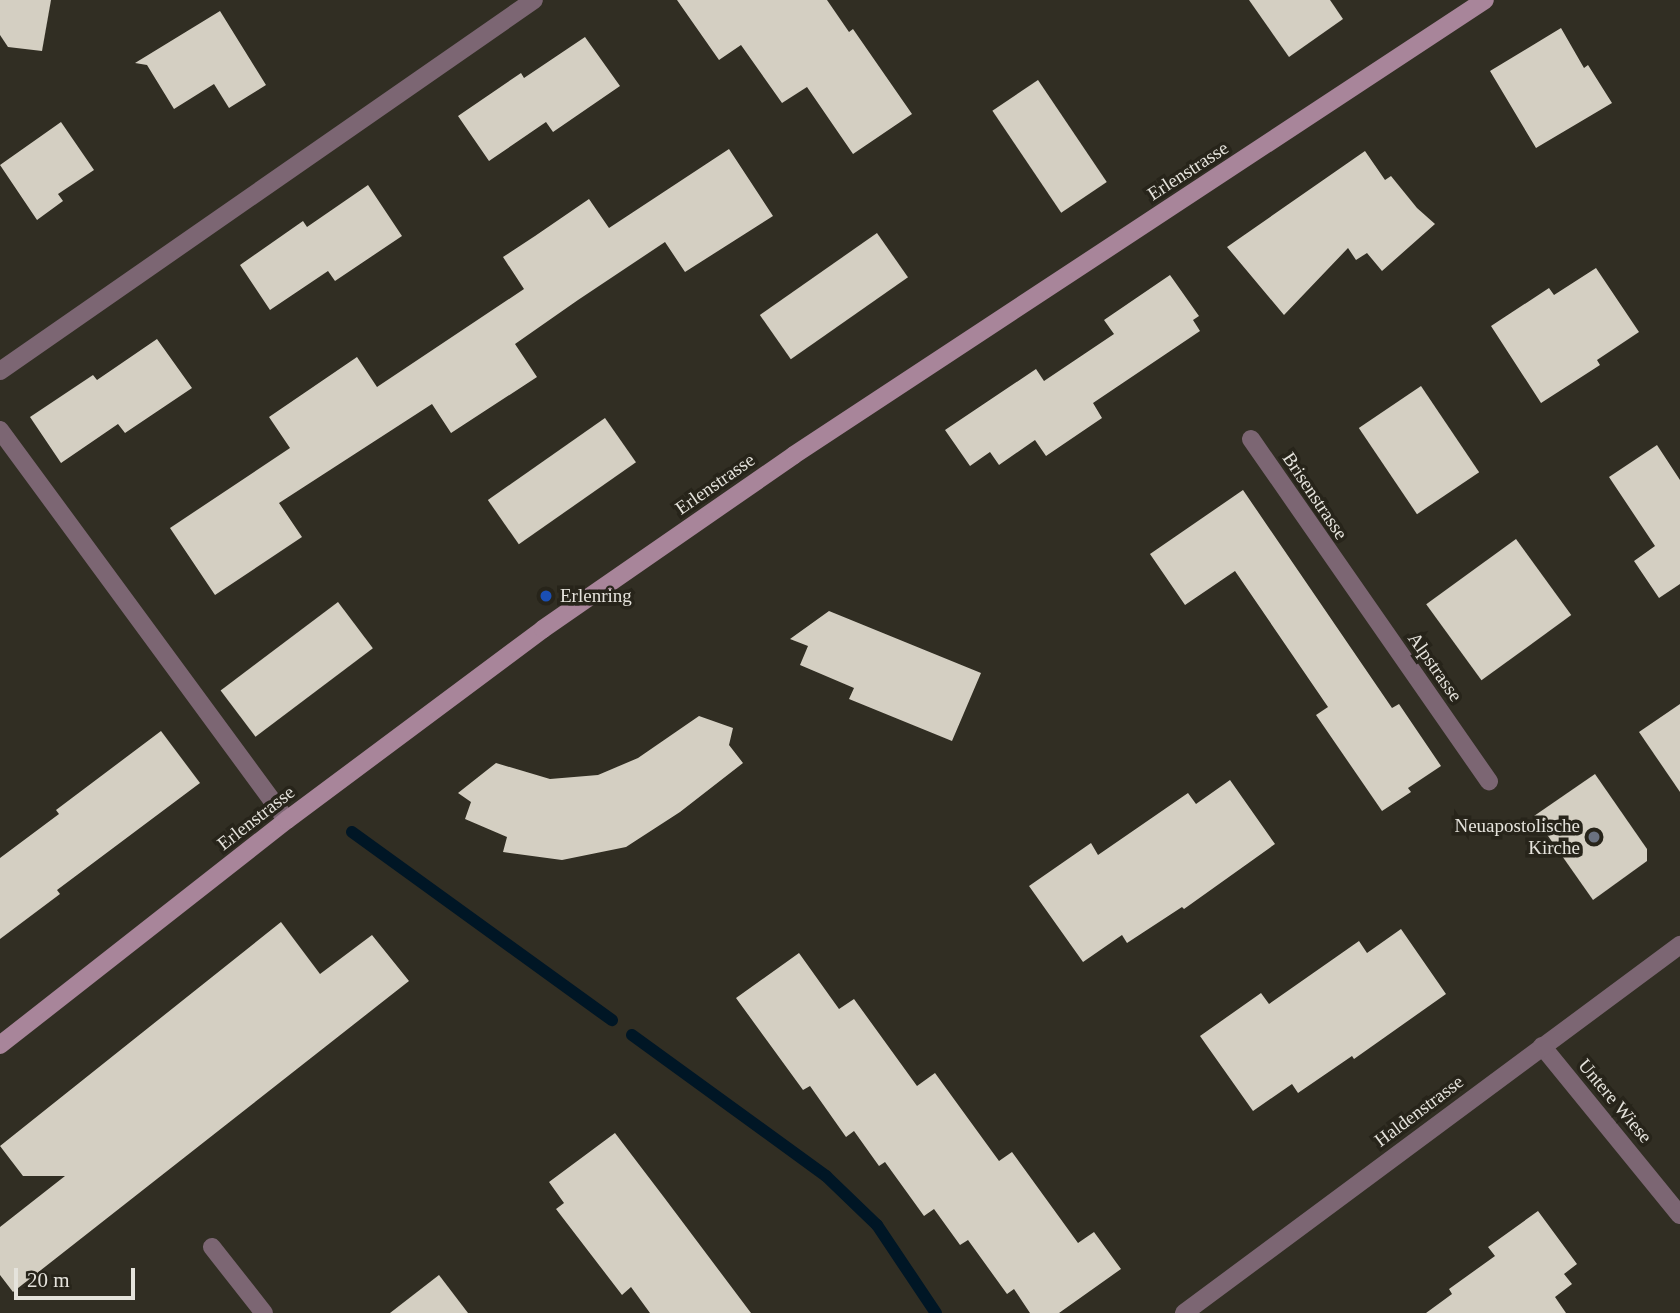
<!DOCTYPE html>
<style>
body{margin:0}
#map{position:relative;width:1680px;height:1313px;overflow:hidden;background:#312e23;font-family:Georgia,serif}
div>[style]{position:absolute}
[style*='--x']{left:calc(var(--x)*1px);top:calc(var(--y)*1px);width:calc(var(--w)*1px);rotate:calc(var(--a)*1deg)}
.stream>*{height:12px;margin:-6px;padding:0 6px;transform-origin:6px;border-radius:6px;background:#001625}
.building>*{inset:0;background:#d4cfc2;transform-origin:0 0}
.street>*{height:18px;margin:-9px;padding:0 9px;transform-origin:9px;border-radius:9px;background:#7c6673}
.secondary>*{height:18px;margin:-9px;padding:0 9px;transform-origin:9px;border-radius:9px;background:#a8859a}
.dots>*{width:19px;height:19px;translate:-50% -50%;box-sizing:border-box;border:4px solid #27241a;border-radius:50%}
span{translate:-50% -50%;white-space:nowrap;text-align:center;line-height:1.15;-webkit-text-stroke:7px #27241a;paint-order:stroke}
.street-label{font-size:19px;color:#e5e3dc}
.poi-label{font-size:19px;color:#e5e3dc}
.left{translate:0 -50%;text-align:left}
.right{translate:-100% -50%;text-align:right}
.scale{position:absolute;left:14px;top:1268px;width:121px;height:32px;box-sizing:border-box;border:4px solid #e5e3dc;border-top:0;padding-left:9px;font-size:21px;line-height:24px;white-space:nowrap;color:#e5e3dc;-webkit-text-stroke:5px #27241a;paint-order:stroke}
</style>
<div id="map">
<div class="stream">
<i style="--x:352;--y:832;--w:321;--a:35.9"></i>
<i style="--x:632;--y:1035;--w:240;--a:36"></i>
<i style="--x:826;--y:1176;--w:71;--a:43.9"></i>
<i style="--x:877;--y:1225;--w:106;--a:56.2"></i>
</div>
<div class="building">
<i style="clip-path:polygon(0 0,51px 0,42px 51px,8px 47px,0 35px)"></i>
<i style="clip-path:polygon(677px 0,827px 0,849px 32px,853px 29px,912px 114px,853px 154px,807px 87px,782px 103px,741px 45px,719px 60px)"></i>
<i style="clip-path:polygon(1249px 0,1330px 0,1343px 19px,1289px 57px)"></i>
<i style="clip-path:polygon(220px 11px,266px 85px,229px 108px,214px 84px,174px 109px,147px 65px,135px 63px)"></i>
<i style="clip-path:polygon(1561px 28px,1584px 68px,1588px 65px,1612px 103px,1536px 148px,1490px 71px)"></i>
<i style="clip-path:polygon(585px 37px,620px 86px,553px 132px,546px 122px,489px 161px,458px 116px,521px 73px,524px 78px)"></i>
<i style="left:1038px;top:80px;width:123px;height:55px;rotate:56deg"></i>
<i style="clip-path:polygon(61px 122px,94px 170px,58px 194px,63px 201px,37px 220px,0 165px)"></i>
<i style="clip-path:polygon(729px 149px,773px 216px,685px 272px,665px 242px,578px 300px,515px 344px,537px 377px,451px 433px,432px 404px,279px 503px,302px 537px,215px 595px,170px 528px,290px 448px,269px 417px,357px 357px,377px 387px,524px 289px,503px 257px,535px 236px,589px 199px,609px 228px)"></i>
<i style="clip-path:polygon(1365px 151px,1385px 180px,1391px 176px,1417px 208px,1435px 224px,1382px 271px,1367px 253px,1356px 260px,1348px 248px,1284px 315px,1227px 247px)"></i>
<i style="clip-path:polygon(368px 185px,402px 236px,335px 281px,328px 271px,270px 310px,240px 265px,303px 221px,307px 227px)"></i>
<i style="left:877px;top:233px;width:54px;height:143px;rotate:55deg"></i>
<i style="clip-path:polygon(1596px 268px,1639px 332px,1597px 360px,1600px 365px,1541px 403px,1491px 326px,1549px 288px,1554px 295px)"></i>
<i style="clip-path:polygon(1170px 275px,1199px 316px,1193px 320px,1200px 331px,1093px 403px,1102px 418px,1046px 456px,1035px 440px,999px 465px,990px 452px,970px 466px,945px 430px,1036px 369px,1044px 381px,1114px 334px,1104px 320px)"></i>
<i style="clip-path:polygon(157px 339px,192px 388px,125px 433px,118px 424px,61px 463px,30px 417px,93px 375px,97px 380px)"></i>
<i style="left:1421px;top:386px;width:104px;height:75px;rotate:56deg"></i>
<i style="left:605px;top:418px;width:54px;height:143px;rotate:55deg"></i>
<i style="clip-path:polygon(1657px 445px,1680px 480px,1680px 584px,1659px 598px,1634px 561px,1655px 546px,1609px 477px)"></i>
<i style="clip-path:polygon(1243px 490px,1392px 708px,1399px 704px,1441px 766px,1408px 788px,1411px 792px,1382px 811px,1316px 715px,1328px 707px,1235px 571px,1185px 605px,1150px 554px)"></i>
<i style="left:1516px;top:539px;width:94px;height:111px;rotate:54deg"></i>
<i style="left:338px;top:602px;width:58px;height:147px;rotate:53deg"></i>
<i style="clip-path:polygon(829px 611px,981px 673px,952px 741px,849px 699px,854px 688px,800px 665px,808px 646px,790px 639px)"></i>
<i style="clip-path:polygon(1680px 704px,1680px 792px,1639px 732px)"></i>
<i style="clip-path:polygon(699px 716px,733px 728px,729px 745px,743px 763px,680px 812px,626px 847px,562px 860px,503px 852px,507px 837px,465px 819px,471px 802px,458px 793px,496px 763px,550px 779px,598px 775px,638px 758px)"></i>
<i style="clip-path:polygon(161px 731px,200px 783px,57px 890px,60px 894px,0 939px,0 858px,59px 814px,56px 810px)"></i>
<i style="clip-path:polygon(1595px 774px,1647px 849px,1647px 861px,1593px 900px,1534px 816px)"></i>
<i style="clip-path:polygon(1230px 780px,1275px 844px,1184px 909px,1182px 907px,1127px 943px,1122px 935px,1083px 962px,1029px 886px,1091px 843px,1098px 855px,1188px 793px,1196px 804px)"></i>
<i style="clip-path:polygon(281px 922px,320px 974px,372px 935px,409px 981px,13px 1292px,0 1275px,0 1227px,65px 1176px,23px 1176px,0 1146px)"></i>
<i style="clip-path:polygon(1401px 929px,1446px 994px,1354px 1059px,1352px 1056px,1298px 1093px,1292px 1084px,1253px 1111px,1200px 1036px,1261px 993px,1269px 1004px,1359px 941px,1367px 953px)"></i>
<i style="clip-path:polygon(799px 953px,839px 1009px,854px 999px,917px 1086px,935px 1073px,999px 1161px,1012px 1152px,1078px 1243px,1094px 1232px,1121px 1269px,1059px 1313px,1030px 1313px,1014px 1289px,1007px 1294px,968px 1240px,960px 1245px,934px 1209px,924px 1216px,885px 1162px,879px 1166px,854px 1131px,846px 1137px,810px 1086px,803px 1090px,736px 998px)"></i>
<i style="clip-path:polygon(615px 1133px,663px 1196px,751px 1313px,650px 1313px,631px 1287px,622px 1295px,556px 1209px,564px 1203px,549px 1182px)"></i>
<i style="clip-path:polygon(1538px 1211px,1577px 1264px,1564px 1274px,1572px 1284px,1555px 1297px,1566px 1313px,1426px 1313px,1452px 1294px,1449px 1289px,1495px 1256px,1488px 1247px)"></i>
<i style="clip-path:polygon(439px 1275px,468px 1313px,390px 1313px)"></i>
</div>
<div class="street">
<i style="--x:0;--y:371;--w:650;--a:-34.79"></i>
<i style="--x:0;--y:430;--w:484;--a:53.7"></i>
<i style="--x:1251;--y:439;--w:417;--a:55.2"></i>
<i style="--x:1542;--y:1046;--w:218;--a:50.8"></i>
<i style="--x:212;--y:1247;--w:84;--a:51.8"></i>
<i style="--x:1184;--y:1313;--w:618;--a:-36.57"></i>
</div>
<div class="secondary">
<i style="--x:0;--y:1045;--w:365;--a:-38.1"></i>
<i style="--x:287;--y:820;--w:319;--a:-36.7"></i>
<i style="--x:543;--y:629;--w:305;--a:-34.7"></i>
<i style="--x:794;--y:455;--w:827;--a:-33.36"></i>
</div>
<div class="dots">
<i style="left:546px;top:596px;background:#1a4fb4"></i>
<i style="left:1594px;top:837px;background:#6b7280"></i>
</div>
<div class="street-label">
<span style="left:1188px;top:171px;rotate:-33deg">Erlenstrasse</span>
<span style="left:715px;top:484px;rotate:-35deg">Erlenstrasse</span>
<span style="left:1315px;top:496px;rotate:56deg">Brisenstrasse</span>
<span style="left:1435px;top:667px;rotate:55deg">Alpstrasse</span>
<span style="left:256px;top:818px;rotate:-38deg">Erlenstrasse</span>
<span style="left:1615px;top:1101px;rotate:50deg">Untere Wiese</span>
<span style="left:1419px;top:1111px;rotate:-37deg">Haldenstrasse</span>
</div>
<div class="poi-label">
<span class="left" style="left:560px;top:596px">Erlenring</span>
<span class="right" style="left:1580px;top:837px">Neuapostolische<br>Kirche</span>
</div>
<div class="scale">20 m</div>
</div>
